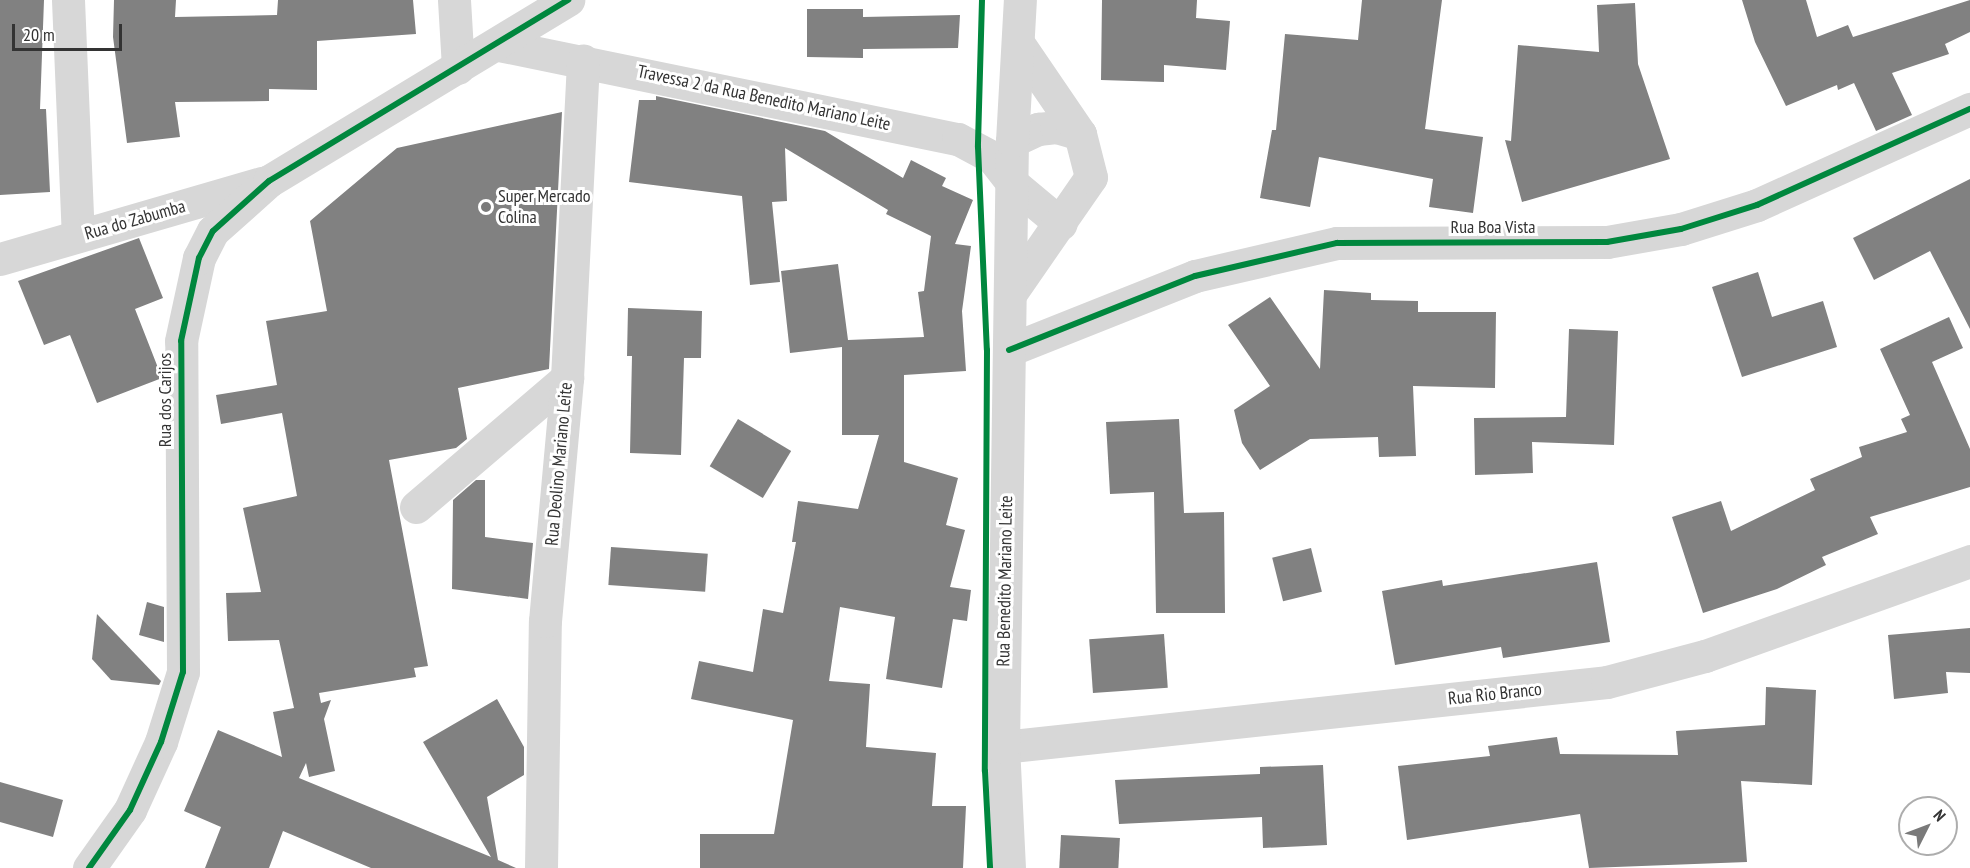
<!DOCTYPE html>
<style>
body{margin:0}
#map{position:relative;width:1970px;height:868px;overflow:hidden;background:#fff;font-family:"PT Sans Narrow",sans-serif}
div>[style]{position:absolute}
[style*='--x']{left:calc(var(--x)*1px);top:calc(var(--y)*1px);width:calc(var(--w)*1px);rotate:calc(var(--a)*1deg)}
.building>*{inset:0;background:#818181;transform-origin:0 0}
.street>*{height:33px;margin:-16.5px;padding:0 16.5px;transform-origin:16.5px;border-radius:16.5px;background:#d7d7d7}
.cycleway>*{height:6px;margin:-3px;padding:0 3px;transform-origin:3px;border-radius:3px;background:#00873e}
.dots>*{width:16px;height:16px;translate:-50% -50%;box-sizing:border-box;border:3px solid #fff;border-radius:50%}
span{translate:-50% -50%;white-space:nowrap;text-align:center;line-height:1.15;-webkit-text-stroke:6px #fff;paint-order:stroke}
.street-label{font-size:18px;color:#333}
.poi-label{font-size:18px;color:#333}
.left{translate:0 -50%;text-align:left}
.north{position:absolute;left:1898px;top:796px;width:60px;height:60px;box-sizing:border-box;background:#fff;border:2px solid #adadad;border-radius:50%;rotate:48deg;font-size:16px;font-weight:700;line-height:24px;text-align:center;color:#333}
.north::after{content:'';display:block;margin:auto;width:21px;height:27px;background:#7a7a7a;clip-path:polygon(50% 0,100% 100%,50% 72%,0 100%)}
.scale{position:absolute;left:12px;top:24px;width:110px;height:27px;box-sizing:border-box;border:3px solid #333;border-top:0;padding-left:8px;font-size:18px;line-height:21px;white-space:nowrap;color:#333;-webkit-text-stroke:4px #fff;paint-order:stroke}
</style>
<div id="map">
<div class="building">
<i style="clip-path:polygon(0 0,44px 0,40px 109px,46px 109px,50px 192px,0 195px)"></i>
<i style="clip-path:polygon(114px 0,176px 0,175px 17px,277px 15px,278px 0,413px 0,416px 34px,317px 41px,317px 90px,269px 89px,269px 101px,175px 102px,180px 137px,127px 143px,113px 37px)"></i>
<i style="clip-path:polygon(1102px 0,1197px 0,1196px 18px,1230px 21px,1226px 70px,1164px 65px,1164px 82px,1101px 80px)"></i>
<i style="clip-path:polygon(1362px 0,1442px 0,1425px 129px,1483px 137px,1473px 213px,1429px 207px,1433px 179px,1319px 157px,1310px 207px,1260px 198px,1272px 130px,1276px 130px,1285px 34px,1358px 40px)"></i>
<i style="clip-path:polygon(1742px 0,1806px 0,1817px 37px,1848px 25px,1853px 37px,1970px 0,1970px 32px,1945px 44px,1949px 54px,1892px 73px,1912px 115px,1876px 131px,1854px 83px,1838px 90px,1837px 85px,1786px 106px,1755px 42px)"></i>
<i style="clip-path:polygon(1635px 3px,1638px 64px,1670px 159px,1522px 202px,1505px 140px,1511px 141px,1518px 45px,1599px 52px,1597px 5px)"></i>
<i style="clip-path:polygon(807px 9px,863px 9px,863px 17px,960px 15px,958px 48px,863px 49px,863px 58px,807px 57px)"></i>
<i style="clip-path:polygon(656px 96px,825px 131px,903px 178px,911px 160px,946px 178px,942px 186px,973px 200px,955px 244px,971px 246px,962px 311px,966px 371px,904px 375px,904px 462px,958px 478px,946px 525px,965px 530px,950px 587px,971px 590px,967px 621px,953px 619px,942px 688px,886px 679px,895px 617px,840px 607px,829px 681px,870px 684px,866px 747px,936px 753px,932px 806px,966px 806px,963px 868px,700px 868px,700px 834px,774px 834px,793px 720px,691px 699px,699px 661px,753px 672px,763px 609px,783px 613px,796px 542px,792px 542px,798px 501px,858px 509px,879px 435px,842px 435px,842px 347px,790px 353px,781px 271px,838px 264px,848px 340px,924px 337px,918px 292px,924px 291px,931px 236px,886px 214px,888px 210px,785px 148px,787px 201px,772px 202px,780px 282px,750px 285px,742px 196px,629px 182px,639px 100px,656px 100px)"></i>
<i style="clip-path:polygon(562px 112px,549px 369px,458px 388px,467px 439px,456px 448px,389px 460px,428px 666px,414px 668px,416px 677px,319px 693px,321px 703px,331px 700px,324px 719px,335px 771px,309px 777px,306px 763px,299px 778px,491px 857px,423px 742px,497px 699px,524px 747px,524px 775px,487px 797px,498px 860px,516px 868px,371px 868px,283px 831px,269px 868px,205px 868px,221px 827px,184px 811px,218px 730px,282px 757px,273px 712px,294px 708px,279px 640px,228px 641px,226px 593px,261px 592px,243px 508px,297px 496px,282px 413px,221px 424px,216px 395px,277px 385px,266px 321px,327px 311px,310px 221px,397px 148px)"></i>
<i style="clip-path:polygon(1970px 179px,1970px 329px,1930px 251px,1874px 280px,1853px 238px)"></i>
<i style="clip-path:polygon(139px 238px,163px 298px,135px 309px,162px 378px,97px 403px,70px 335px,44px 345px,18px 281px)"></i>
<i style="clip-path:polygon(1758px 272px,1772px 317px,1823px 301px,1837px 347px,1742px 377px,1712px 287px)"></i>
<i style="clip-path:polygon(1324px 290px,1371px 293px,1371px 300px,1418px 301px,1418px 312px,1496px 312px,1495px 388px,1413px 386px,1416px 456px,1379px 457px,1378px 437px,1310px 439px,1260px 470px,1242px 443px,1234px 410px,1270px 386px,1228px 325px,1270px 297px,1320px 369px)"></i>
<i style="clip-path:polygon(628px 308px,702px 311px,701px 358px,684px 358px,681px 455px,630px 453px,632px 356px,627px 356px)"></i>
<i style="clip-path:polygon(1949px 317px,1963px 348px,1932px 362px,1970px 449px,1970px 487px,1870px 517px,1878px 534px,1822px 557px,1826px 565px,1777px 589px,1703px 613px,1672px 517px,1721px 501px,1731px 531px,1815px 490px,1810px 479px,1862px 457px,1859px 447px,1907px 432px,1901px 419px,1910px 415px,1880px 349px)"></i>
<i style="clip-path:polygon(1569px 329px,1618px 331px,1614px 445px,1532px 442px,1533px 473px,1475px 475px,1474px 418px,1566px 417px)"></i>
<i style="left:738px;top:419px;width:62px;height:55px;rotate:31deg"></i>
<i style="clip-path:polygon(1179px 419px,1184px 513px,1224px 512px,1225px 613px,1156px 613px,1154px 492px,1110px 494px,1106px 422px)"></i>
<i style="clip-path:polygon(476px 480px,485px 480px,485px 537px,533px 543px,528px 599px,452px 589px,453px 500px)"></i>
<i style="left:611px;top:547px;width:97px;height:38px;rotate:4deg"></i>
<i style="left:1311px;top:548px;width:45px;height:40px;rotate:76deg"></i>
<i style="clip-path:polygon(1597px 562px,1610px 642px,1503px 658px,1501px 647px,1395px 665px,1382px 591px,1442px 580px,1443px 586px)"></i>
<i style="clip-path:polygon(147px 602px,164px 607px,164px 642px,139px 635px)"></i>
<i style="clip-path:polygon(97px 614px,161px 681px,159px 685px,111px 680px,92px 659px)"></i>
<i style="clip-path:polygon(1970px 628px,1970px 673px,1946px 672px,1948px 693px,1894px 699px,1888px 635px)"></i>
<i style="left:1164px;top:634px;width:54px;height:75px;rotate:86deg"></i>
<i style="clip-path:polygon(1766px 687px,1816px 690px,1812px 785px,1741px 781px,1747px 862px,1589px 868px,1580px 814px,1407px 840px,1398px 766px,1490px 756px,1488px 746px,1557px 737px,1560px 754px,1678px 755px,1676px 731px,1765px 725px)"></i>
<i style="clip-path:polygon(1323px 765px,1327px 845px,1263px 848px,1262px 817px,1119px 824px,1115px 780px,1260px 774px,1260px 767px)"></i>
<i style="clip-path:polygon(0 782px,63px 800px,53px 837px,0 822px)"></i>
<i style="left:1061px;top:835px;width:59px;height:33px;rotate:3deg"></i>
</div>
<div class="street">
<i style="--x:68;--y:0;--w:236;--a:87.6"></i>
<i style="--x:454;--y:0;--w:68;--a:86.6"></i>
<i style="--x:499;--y:45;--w:469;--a:11.6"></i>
<i style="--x:958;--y:139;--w:38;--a:28"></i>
<i style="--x:992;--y:157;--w:34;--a:52"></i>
<i style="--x:1013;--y:184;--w:62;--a:39.8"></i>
<i style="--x:1012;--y:141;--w:29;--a:-25"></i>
<i style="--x:1038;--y:129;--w:18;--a:-6"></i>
<i style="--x:1056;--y:127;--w:25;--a:16"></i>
<i style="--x:0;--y:259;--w:273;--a:-16.2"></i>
<i style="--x:1010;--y:294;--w:142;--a:-55.3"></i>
<i style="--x:1091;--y:177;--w:44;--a:-104.3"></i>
<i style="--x:1080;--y:134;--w:107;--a:-124.3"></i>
<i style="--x:1009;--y:350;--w:200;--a:-21.7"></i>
<i style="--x:1195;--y:276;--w:146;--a:-13.1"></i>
<i style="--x:1337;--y:243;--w:270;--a:-0.2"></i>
<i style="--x:1607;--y:242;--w:75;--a:-10"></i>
<i style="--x:1681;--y:229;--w:80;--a:-17.5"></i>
<i style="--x:1757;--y:205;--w:234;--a:-24.3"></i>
<i style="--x:416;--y:507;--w:199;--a:-40.5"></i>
<i style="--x:1003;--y:747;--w:607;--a:-6.14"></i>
<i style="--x:1607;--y:682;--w:101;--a:-14.9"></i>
<i style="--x:1705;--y:656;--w:282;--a:-19.7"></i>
<i style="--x:89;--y:868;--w:71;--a:-54.7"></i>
<i style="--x:130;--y:810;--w:75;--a:-65.5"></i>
<i style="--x:161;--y:742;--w:73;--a:-72.6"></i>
<i style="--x:183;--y:672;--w:331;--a:-90.3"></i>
<i style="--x:181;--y:341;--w:85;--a:-77.8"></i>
<i style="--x:199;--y:258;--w:30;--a:-63"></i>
<i style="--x:213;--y:231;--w:75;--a:-41.8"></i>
<i style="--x:269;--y:181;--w:350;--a:-31.2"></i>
<i style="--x:541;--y:868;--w:247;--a:-89.1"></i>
<i style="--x:545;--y:621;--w:244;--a:-84.8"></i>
<i style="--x:567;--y:378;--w:318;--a:-87.1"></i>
<i style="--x:1009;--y:868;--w:121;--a:-92.8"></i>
<i style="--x:1003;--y:747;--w:606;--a:-89.15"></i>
<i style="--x:1012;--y:141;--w:141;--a:-86.8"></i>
</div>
<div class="cycleway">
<i style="--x:982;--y:0;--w:147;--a:91.6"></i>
<i style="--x:978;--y:147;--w:203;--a:87.5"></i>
<i style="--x:987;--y:350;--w:421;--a:90.3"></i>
<i style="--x:985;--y:771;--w:97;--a:87"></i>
<i style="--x:1009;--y:350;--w:200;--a:-21.7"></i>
<i style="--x:1195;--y:276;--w:146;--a:-13.1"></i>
<i style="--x:1337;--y:243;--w:270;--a:-0.2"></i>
<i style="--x:1607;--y:242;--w:75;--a:-10"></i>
<i style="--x:1681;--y:229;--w:80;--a:-17.5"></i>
<i style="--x:1757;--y:205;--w:234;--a:-24.3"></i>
<i style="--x:89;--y:868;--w:71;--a:-54.7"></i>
<i style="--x:130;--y:810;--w:75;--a:-65.5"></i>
<i style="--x:161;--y:742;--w:73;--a:-72.6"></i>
<i style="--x:183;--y:672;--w:331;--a:-90.3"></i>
<i style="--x:181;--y:341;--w:85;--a:-77.8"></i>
<i style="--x:199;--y:258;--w:30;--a:-63"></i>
<i style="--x:213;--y:231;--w:75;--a:-41.8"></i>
<i style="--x:269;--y:181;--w:350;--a:-31.2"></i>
</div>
<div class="dots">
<i style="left:486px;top:207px;background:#7a7a7a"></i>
</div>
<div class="street-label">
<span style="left:764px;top:98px;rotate:12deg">Travessa 2 da Rua Benedito Mariano Leite</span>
<span style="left:135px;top:220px;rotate:-16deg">Rua do Zabumba</span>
<span style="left:1493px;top:227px">Rua Boa Vista</span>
<span style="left:165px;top:400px;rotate:-90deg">Rua dos Carijos</span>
<span style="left:559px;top:464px;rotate:-85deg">Rua Deolino Mariano Leite</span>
<span style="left:1005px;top:581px;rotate:-89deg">Rua Benedito Mariano Leite</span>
<span style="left:1495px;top:694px;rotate:-6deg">Rua Rio Branco</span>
</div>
<div class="poi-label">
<span class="left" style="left:498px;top:207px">Super Mercado<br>Colina</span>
</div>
<div class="north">N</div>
<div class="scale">20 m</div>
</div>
